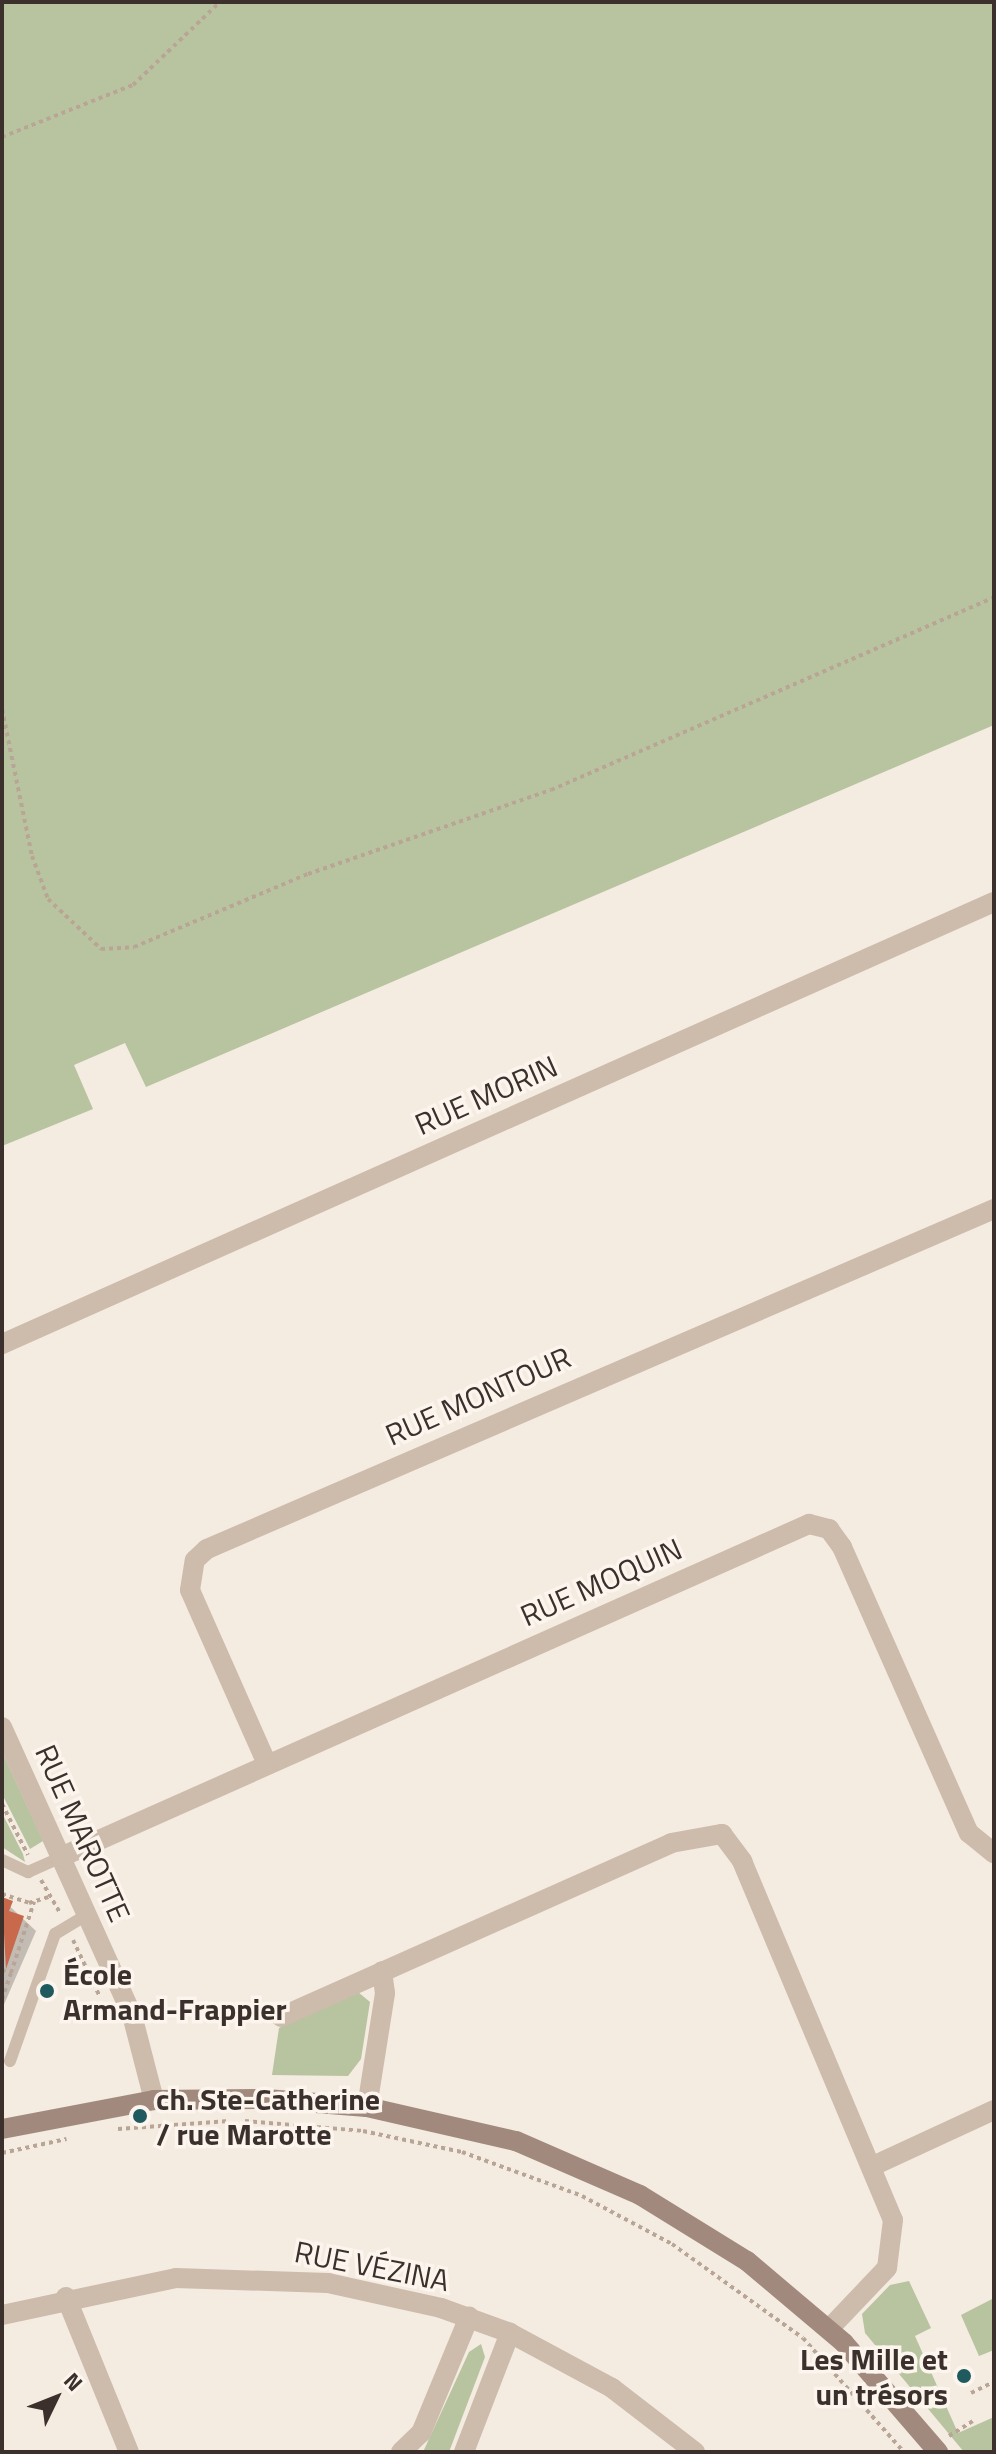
<!DOCTYPE html>
<meta charset="utf-8">
<style>
body{margin:0}
#map{position:relative;width:996px;height:2454px;overflow:hidden;background:#f4ebe1;font-family:"Titillium Web",sans-serif}
div>[style]{position:absolute}
[style*='--x']{left:calc(var(--x)*1px);top:calc(var(--y)*1px);width:calc(var(--w)*1px);rotate:calc(var(--a)*1deg)}
.green>*{inset:0;background:#b8c4a0}
.shadow>*{inset:0;background:#0003}
.building>*{inset:0;background:#c8694b}
.path>*{height:4px;margin-top:-2px;transform-origin:0;background:repeating-linear-gradient(90deg,#b9a596 0 4px,transparent 0 8px)}
.lane>*{height:12px;margin:-6px;padding:0 6px;transform-origin:6px;border-radius:6px;background:#cdbbac}
.street>*{height:20px;margin:-10px;padding:0 10px;transform-origin:10px;border-radius:10px;background:#cdbbac}
.secondary>*{height:20px;margin:-10px;padding:0 10px;transform-origin:10px;border-radius:10px;background:#a18a7d}
.dots>*{width:22px;height:22px;translate:-50% -50%;box-sizing:border-box;border:4px solid #fbf5ee;border-radius:50%}
span{translate:-50% -50%;white-space:nowrap;text-align:center;line-height:1.15;-webkit-text-stroke:7px #fbf5ee;paint-order:stroke}
.street-label{font-size:30px;color:#3b302b}
.poi-label{font-size:30px;color:#3b302b;font-weight:700}
.left{translate:0 -50%;text-align:left}
.right{translate:-100% -50%;text-align:right}
.frame{position:absolute;inset:0;border:4px solid #3b302b;pointer-events:none}
.north{position:absolute;left:16px;top:2358px;width:80px;height:80px;-webkit-text-stroke:6px #fbf5ee;paint-order:stroke;rotate:47deg;font-size:22px;font-weight:700;line-height:32px;text-align:center;color:#3b302b}
.north::after{content:'';display:block;margin:auto;width:28px;height:36px;background:#3b302b;clip-path:polygon(50% 0,100% 100%,50% 72%,0 100%)}
</style>
<div id="map">
<div class="green">
<i style="clip-path:polygon(2px 2px,994px 2px,994px 725px,146px 1087px,125px 1043px,74px 1065px,93px 1109px,2px 1146px)"></i>
<i style="clip-path:polygon(2px 1751px,43px 1841px,30px 1849px,2px 1794px)"></i>
<i style="clip-path:polygon(2px 1813px,23px 1854px,25px 1862px,2px 1847px)"></i>
<i style="clip-path:polygon(358px 1992px,370px 2002px,361px 2059px,348px 2076px,272px 2075px,279px 2028px)"></i>
<i style="clip-path:polygon(909px 2281px,931px 2328px,915px 2336px,958px 2433px,994px 2417px,994px 2452px,964px 2452px,865px 2333px,862px 2314px,890px 2285px)"></i>
<i style="clip-path:polygon(994px 2298px,994px 2350px,979px 2356px,961px 2315px)"></i>
<i style="clip-path:polygon(481px 2344px,485px 2357px,449px 2452px,423px 2452px,469px 2352px)"></i>
</div>
<div class="shadow">
<i style="clip-path:polygon(2px 1899px,36px 1931px,2px 2009px)"></i>
</div>
<div class="building">
<i style="clip-path:polygon(2px 1897px,13px 1901px,9px 1911px,24px 1916px,6px 1969px)"></i>
</div>
<div class="path">
<i style="--x:2;--y:137;--w:141;--a:-21.7"></i>
<i style="--x:133;--y:85;--w:120;--a:-43.7"></i>
<i style="--x:2;--y:709;--w:150;--a:78.5"></i>
<i style="--x:32;--y:856;--w:46;--a:69.6"></i>
<i style="--x:48;--y:899;--w:73;--a:43.3"></i>
<i style="--x:101;--y:949;--w:33;--a:-3"></i>
<i style="--x:134;--y:947;--w:189;--a:-22.8"></i>
<i style="--x:308;--y:874;--w:257;--a:-19.1"></i>
<i style="--x:551;--y:790;--w:483;--a:-23.5"></i>
<i style="--x:2;--y:1804;--w:57;--a:63"></i>
<i style="--x:41;--y:1880;--w:39;--a:60"></i>
<i style="--x:2;--y:1894;--w:28;--a:18"></i>
<i style="--x:29;--y:1903;--w:21;--a:-17"></i>
<i style="--x:73;--y:1940;--w:63;--a:64.7"></i>
<i style="--x:2;--y:1970;--w:9;--a:18"></i>
<i style="--x:11;--y:1973;--w:28;--a:109"></i>
<i style="--x:11;--y:1973;--w:75;--a:-72.1"></i>
<i style="--x:245;--y:2121;--w:118;--a:4.8"></i>
<i style="--x:363;--y:2131;--w:101;--a:12"></i>
<i style="--x:462;--y:2152;--w:128;--a:20.1"></i>
<i style="--x:582;--y:2196;--w:102;--a:28.1"></i>
<i style="--x:672;--y:2244;--w:161;--a:35.7"></i>
<i style="--x:803;--y:2338;--w:152;--a:48.5"></i>
<i style="--x:118;--y:2129;--w:111;--a:-4.1"></i>
<i style="--x:2;--y:2153;--w:66;--a:-12.3"></i>
<i style="--x:971;--y:2393;--w:25;--a:-26"></i>
<i style="--x:949;--y:2436;--w:28;--a:-32"></i>
</div>
<div class="lane">
<i style="--x:2;--y:1860;--w:29;--a:25"></i>
<i style="--x:28;--y:1872;--w:36;--a:-24"></i>
<i style="--x:10;--y:2061;--w:135;--a:-70.5"></i>
<i style="--x:55;--y:1934;--w:37;--a:-31"></i>
</div>
<div class="street">
<i style="--x:2;--y:1344;--w:1086;--a:-24.02"></i>
<i style="--x:2;--y:1727;--w:316;--a:65.7"></i>
<i style="--x:132;--y:2015;--w:88;--a:75.5"></i>
<i style="--x:267;--y:1764;--w:190;--a:-113.9"></i>
<i style="--x:190;--y:1590;--w:30;--a:-81"></i>
<i style="--x:195;--y:1560;--w:16;--a:-43"></i>
<i style="--x:207;--y:1549;--w:857;--a:-23.37"></i>
<i style="--x:61;--y:1857;--w:819;--a:-24"></i>
<i style="--x:809;--y:1524;--w:21;--a:14"></i>
<i style="--x:829;--y:1529;--w:22;--a:54"></i>
<i style="--x:842;--y:1547;--w:313;--a:66.1"></i>
<i style="--x:969;--y:1833;--w:32;--a:39"></i>
<i style="--x:281;--y:2017;--w:427;--a:-24"></i>
<i style="--x:671;--y:1843;--w:52;--a:-10"></i>
<i style="--x:722;--y:1834;--w:34;--a:53"></i>
<i style="--x:742;--y:1861;--w:389;--a:67.2"></i>
<i style="--x:893;--y:2220;--w:48;--a:97.1"></i>
<i style="--x:887;--y:2268;--w:84;--a:133.6"></i>
<i style="--x:367;--y:2107;--w:115;--a:-81"></i>
<i style="--x:385;--y:1993;--w:22;--a:-98"></i>
<i style="--x:875;--y:2165;--w:131;--a:-24.8"></i>
<i style="--x:66;--y:2297;--w:167;--a:67.9"></i>
<i style="--x:2;--y:2315;--w:178;--a:-12"></i>
<i style="--x:176;--y:2278;--w:152;--a:1.9"></i>
<i style="--x:328;--y:2283;--w:116;--a:12.5"></i>
<i style="--x:441;--y:2308;--w:73;--a:19.9"></i>
<i style="--x:510;--y:2333;--w:116;--a:28.3"></i>
<i style="--x:612;--y:2388;--w:105;--a:37.6"></i>
<i style="--x:401;--y:2452;--w:28;--a:-44"></i>
<i style="--x:421;--y:2433;--w:126;--a:-67.5"></i>
<i style="--x:464;--y:2452;--w:128;--a:-68.9"></i>
</div>
<div class="secondary">
<i style="--x:2;--y:2129;--w:155;--a:-10.8"></i>
<i style="--x:154;--y:2100;--w:112;--a:-0.5"></i>
<i style="--x:266;--y:2099;--w:101;--a:4.5"></i>
<i style="--x:367;--y:2107;--w:153;--a:12.9"></i>
<i style="--x:516;--y:2141;--w:135;--a:23.5"></i>
<i style="--x:640;--y:2195;--w:126;--a:31.7"></i>
<i style="--x:747;--y:2261;--w:127;--a:40.2"></i>
<i style="--x:844;--y:2343;--w:144;--a:49.2"></i>
</div>
<div class="dots">
<i style="left:47px;top:1991px;background:#1f5a5e"></i>
<i style="left:140px;top:2116px;background:#1f5a5e"></i>
<i style="left:964px;top:2376px;background:#1f5a5e"></i>
</div>
<div class="street-label">
<span style="left:486px;top:1095px;rotate:-24deg">RUE MORIN</span>
<span style="left:478px;top:1396px;rotate:-24deg">RUE MONTOUR</span>
<span style="left:601px;top:1582px;rotate:-24deg">RUE MOQUIN</span>
<span style="left:83px;top:1833px;rotate:66deg">RUE MAROTTE</span>
<span style="left:372px;top:2266px;rotate:11deg">RUE VÉZINA</span>
</div>
<div class="poi-label">
<span class="left" style="left:63px;top:1991px">École<br>Armand-Frappier</span>
<span class="left" style="left:156px;top:2116px">ch. Ste-Catherine<br>/ rue Marotte</span>
<span class="right" style="left:948px;top:2376px">Les Mille et<br>un trésors</span>
</div>
<div class="frame"></div>
<div class="north">N</div>
</div>
